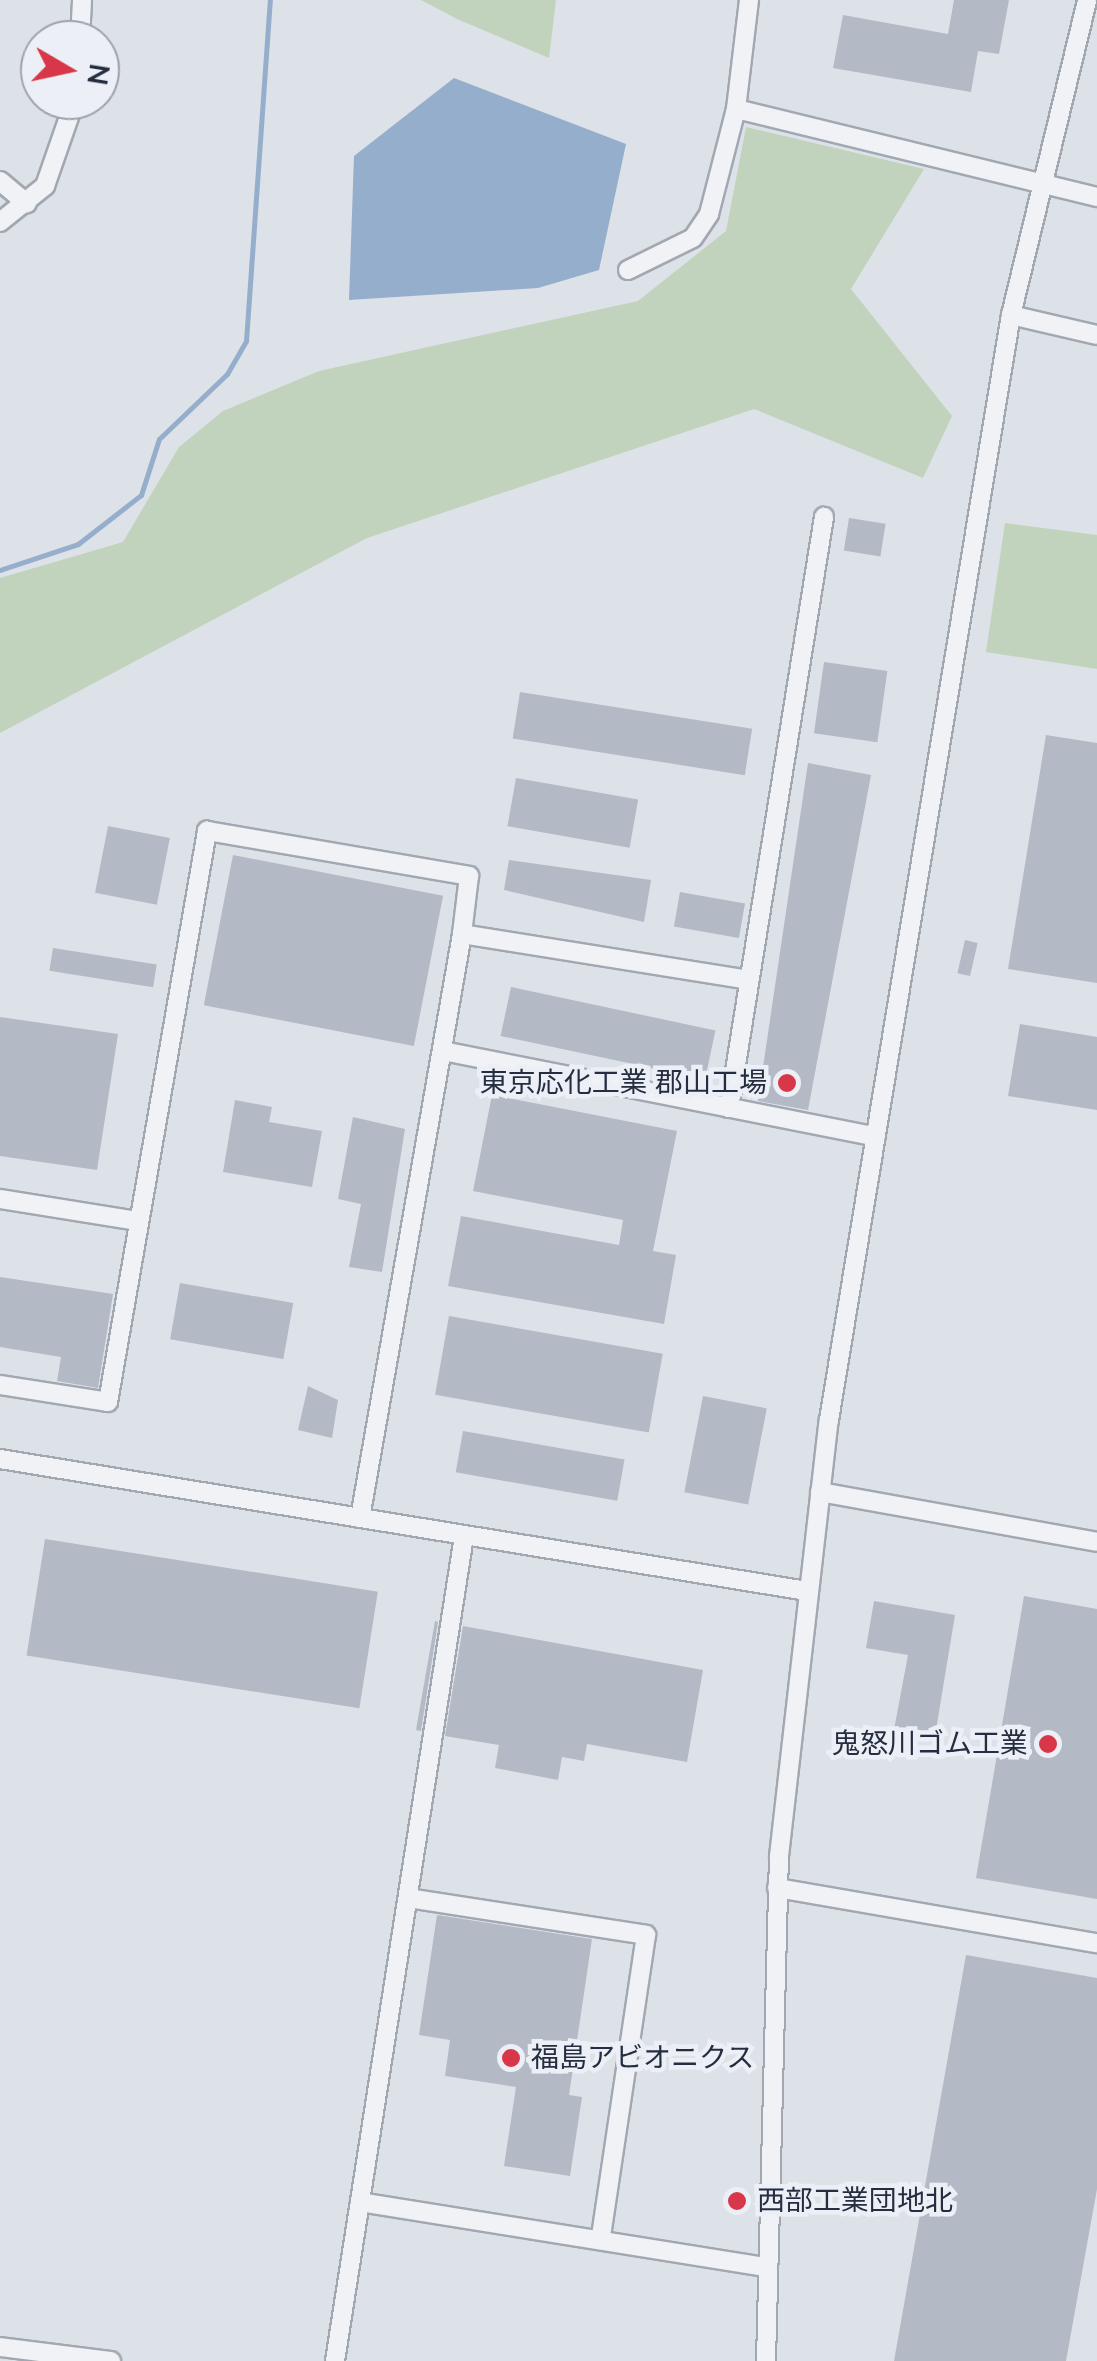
<!DOCTYPE html>
<meta charset="utf-8">
<style>
body{margin:0}
#map{position:relative;width:1097px;height:2361px;overflow:hidden;background:#dde1e8;font-family:"Nunito Sans","Noto Sans JP",sans-serif}
div>[style]{position:absolute}
[style*='--x']{left:calc(var(--x)*1px);top:calc(var(--y)*1px);width:calc(var(--w)*1px);rotate:calc(var(--a)*1deg)}
.green>*{inset:0;background:#c2d3bd}
.water>*{inset:0;background:#95aecb}
.stream>*{height:5px;margin:-2.5px;padding:0 2.5px;transform-origin:2.5px;border-radius:2.5px;background:#95aecb}
.building>*{inset:0;background:#b4bac5;transform-origin:0 0}
.roads{filter:drop-shadow(2px 0 #a2a8b2) drop-shadow(-2px 0 #a2a8b2) drop-shadow(0 2px #a2a8b2) drop-shadow(0 -2px #a2a8b2)}
.minor>*{height:18px;margin:-9px;padding:0 9px;transform-origin:9px;border-radius:9px;background:#f0f2f6}
.dots>*{width:28px;height:28px;translate:-50% -50%;box-sizing:border-box;border:5px solid #ecf0f6;border-radius:50%}
span{translate:-50% -50%;white-space:nowrap;text-align:center;line-height:1.15;-webkit-text-stroke:9px #ecf0f6;paint-order:stroke}
.poi-label{font-size:28px;color:#252e40}
.right{translate:-100% -50%;text-align:right}
.left{translate:0 -50%;text-align:left}
.north{position:absolute;left:20px;top:20px;width:100px;height:100px;box-sizing:border-box;background:#ecf0f6;border:2px solid #9ca2ad;border-radius:50%;rotate:99deg;font-size:28px;font-weight:700;line-height:40px;text-align:center;color:#252e40}
.north::after{content:'';display:block;margin:auto;width:35px;height:45px;background:#d8374a;clip-path:polygon(50% 0,100% 100%,50% 72%,0 100%)}
</style>
<div id="map">
<div class="green">
<i style="clip-path:polygon(421px 0,556px 0,549px 58px,457px 19px)"></i>
<i style="clip-path:polygon(746px 127px,924px 169px,851px 289px,952px 416px,923px 478px,754px 409px,367px 538px,0 733px,0 578px,123px 542px,179px 447px,223px 411px,319px 371px,638px 301px,726px 231px)"></i>
<i style="clip-path:polygon(1005px 523px,1097px 535px,1097px 669px,986px 652px)"></i>
</div>
<div class="water">
<i style="clip-path:polygon(454px 78px,626px 144px,599px 270px,538px 288px,349px 300px,354px 156px)"></i>
</div>
<div class="stream">
<i style="--x:0;--y:570;--w:82;--a:-18.4"></i>
<i style="--x:78;--y:544;--w:80;--a:-37.9"></i>
<i style="--x:141;--y:495;--w:59;--a:-72.2"></i>
<i style="--x:159;--y:439;--w:94;--a:-43.7"></i>
<i style="--x:227;--y:374;--w:38;--a:-60"></i>
<i style="--x:246;--y:341;--w:342;--a:-86"></i>
</div>
<div class="building">
<i style="clip-path:polygon(954px 0,1009px 0,999px 54px,978px 51px,971px 92px,833px 68px,843px 15px,948px 34px)"></i>
<i style="left:849px;top:518px;width:37px;height:33px;rotate:9deg"></i>
<i style="left:824px;top:662px;width:64px;height:72px;rotate:8deg"></i>
<i style="left:520px;top:692px;width:235px;height:47px;rotate:9deg"></i>
<i style="clip-path:polygon(1046px 735px,1097px 743px,1097px 983px,1008px 969px)"></i>
<i style="clip-path:polygon(808px 763px,871px 775px,808px 1110px,758px 1101px)"></i>
<i style="left:516px;top:778px;width:124px;height:49px;rotate:10deg"></i>
<i style="left:108px;top:826px;width:63px;height:68px;rotate:11deg"></i>
<i style="left:233px;top:855px;width:214px;height:153px;rotate:11deg"></i>
<i style="clip-path:polygon(509px 860px,651px 880px,644px 922px,504px 890px)"></i>
<i style="left:680px;top:892px;width:66px;height:35px;rotate:10deg"></i>
<i style="left:965px;top:940px;width:13px;height:34px;rotate:13deg"></i>
<i style="left:53px;top:948px;width:105px;height:23px;rotate:9deg"></i>
<i style="left:511px;top:987px;width:209px;height:50px;rotate:12deg"></i>
<i style="clip-path:polygon(0 1017px,118px 1034px,97px 1170px,0 1156px)"></i>
<i style="clip-path:polygon(1020px 1024px,1097px 1037px,1097px 1110px,1008px 1096px)"></i>
<i style="clip-path:polygon(492px 1095px,677px 1131px,653px 1251px,676px 1255px,664px 1324px,448px 1286px,461px 1216px,619px 1245px,623px 1220px,473px 1191px)"></i>
<i style="clip-path:polygon(235px 1100px,272px 1107px,269px 1122px,322px 1131px,312px 1187px,223px 1172px)"></i>
<i style="clip-path:polygon(353px 1117px,405px 1129px,382px 1272px,349px 1267px,361px 1204px,338px 1199px)"></i>
<i style="clip-path:polygon(0 1277px,113px 1294px,98px 1388px,57px 1381px,61px 1357px,0 1347px)"></i>
<i style="left:180px;top:1283px;width:115px;height:57px;rotate:10deg"></i>
<i style="left:449px;top:1316px;width:217px;height:80px;rotate:10deg"></i>
<i style="clip-path:polygon(308px 1386px,338px 1400px,332px 1438px,298px 1430px)"></i>
<i style="left:703px;top:1396px;width:65px;height:98px;rotate:11deg"></i>
<i style="left:463px;top:1431px;width:164px;height:42px;rotate:10deg"></i>
<i style="left:45px;top:1539px;width:337px;height:118px;rotate:9deg"></i>
<i style="clip-path:polygon(1024px 1596px,1097px 1609px,1097px 1899px,976px 1878px)"></i>
<i style="clip-path:polygon(874px 1601px,955px 1615px,934px 1742px,893px 1735px,908px 1655px,866px 1648px)"></i>
<i style="clip-path:polygon(435px 1621px,438px 1622px,421px 1731px,416px 1730px)"></i>
<i style="clip-path:polygon(463px 1626px,703px 1670px,687px 1762px,587px 1744px,584px 1761px,562px 1757px,558px 1780px,495px 1768px,499px 1745px,445px 1736px)"></i>
<i style="clip-path:polygon(437px 1915px,592px 1939px,569px 2095px,582px 2097px,570px 2176px,504px 2166px,516px 2087px,445px 2076px,450px 2040px,419px 2035px)"></i>
<i style="clip-path:polygon(966px 1955px,1097px 1978px,1097px 2189px,1066px 2361px,894px 2361px)"></i>
</div>
<div class="roads">
<div class="minor">
<i style="--x:80;--y:40;--w:40;--a:-87.1"></i>
<i style="--x:736;--y:109;--w:372;--a:13.7"></i>
<i style="--x:0;--y:181;--w:35;--a:40"></i>
<i style="--x:0;--y:222;--w:58;--a:-38.7"></i>
<i style="--x:45;--y:186;--w:91;--a:-70.8"></i>
<i style="--x:628;--y:270;--w:72;--a:-26.2"></i>
<i style="--x:693;--y:238;--w:29;--a:-56"></i>
<i style="--x:709;--y:214;--w:108;--a:-75.6"></i>
<i style="--x:736;--y:109;--w:110;--a:-83.2"></i>
<i style="--x:1011;--y:315;--w:88;--a:13.1"></i>
<i style="--x:443;--y:1051;--w:441;--a:11.2"></i>
<i style="--x:729;--y:1108;--w:599;--a:-80.87"></i>
<i style="--x:0;--y:1199;--w:139;--a:9.1"></i>
<i style="--x:0;--y:1385;--w:109;--a:8.9"></i>
<i style="--x:108;--y:1402;--w:580;--a:-80.16"></i>
<i style="--x:207;--y:831;--w:266;--a:9.7"></i>
<i style="--x:469;--y:876;--w:58;--a:96.9"></i>
<i style="--x:0;--y:1459;--w:818;--a:9.29"></i>
<i style="--x:820;--y:1492;--w:281;--a:10.2"></i>
<i style="--x:360;--y:1518;--w:593;--a:-80.09"></i>
<i style="--x:462;--y:934;--w:286;--a:9.1"></i>
<i style="--x:777;--y:1888;--w:325;--a:9.8"></i>
<i style="--x:408;--y:1898;--w:241;--a:8.8"></i>
<i style="--x:646;--y:1935;--w:305;--a:98.5"></i>
<i style="--x:360;--y:2202;--w:410;--a:9.1"></i>
<i style="--x:0;--y:2347;--w:112;--a:7.2"></i>
<i style="--x:335;--y:2361;--w:835;--a:-81.11"></i>
<i style="--x:766;--y:2361;--w:505;--a:-88.53"></i>
<i style="--x:779;--y:1856;--w:439;--a:-83.5"></i>
<i style="--x:829;--y:1420;--w:1120;--a:-80.65"></i>
<i style="--x:1011;--y:315;--w:324;--a:-76.4"></i>
</div>
</div>
<div class="dots">
<i style="left:787px;top:1083px;background:#d8374a"></i>
<i style="left:1048px;top:1744px;background:#d8374a"></i>
<i style="left:511px;top:2058px;background:#d8374a"></i>
<i style="left:737px;top:2201px;background:#d8374a"></i>
</div>
<div class="poi-label">
<span class="right" style="left:767px;top:1083px">東京応化工業 郡山工場</span>
<span class="right" style="left:1028px;top:1744px">鬼怒川ゴム工業</span>
<span class="left" style="left:531px;top:2058px">福島アビオニクス</span>
<span class="left" style="left:757px;top:2201px">西部工業団地北</span>
</div>
<div class="north">N</div>
</div>
